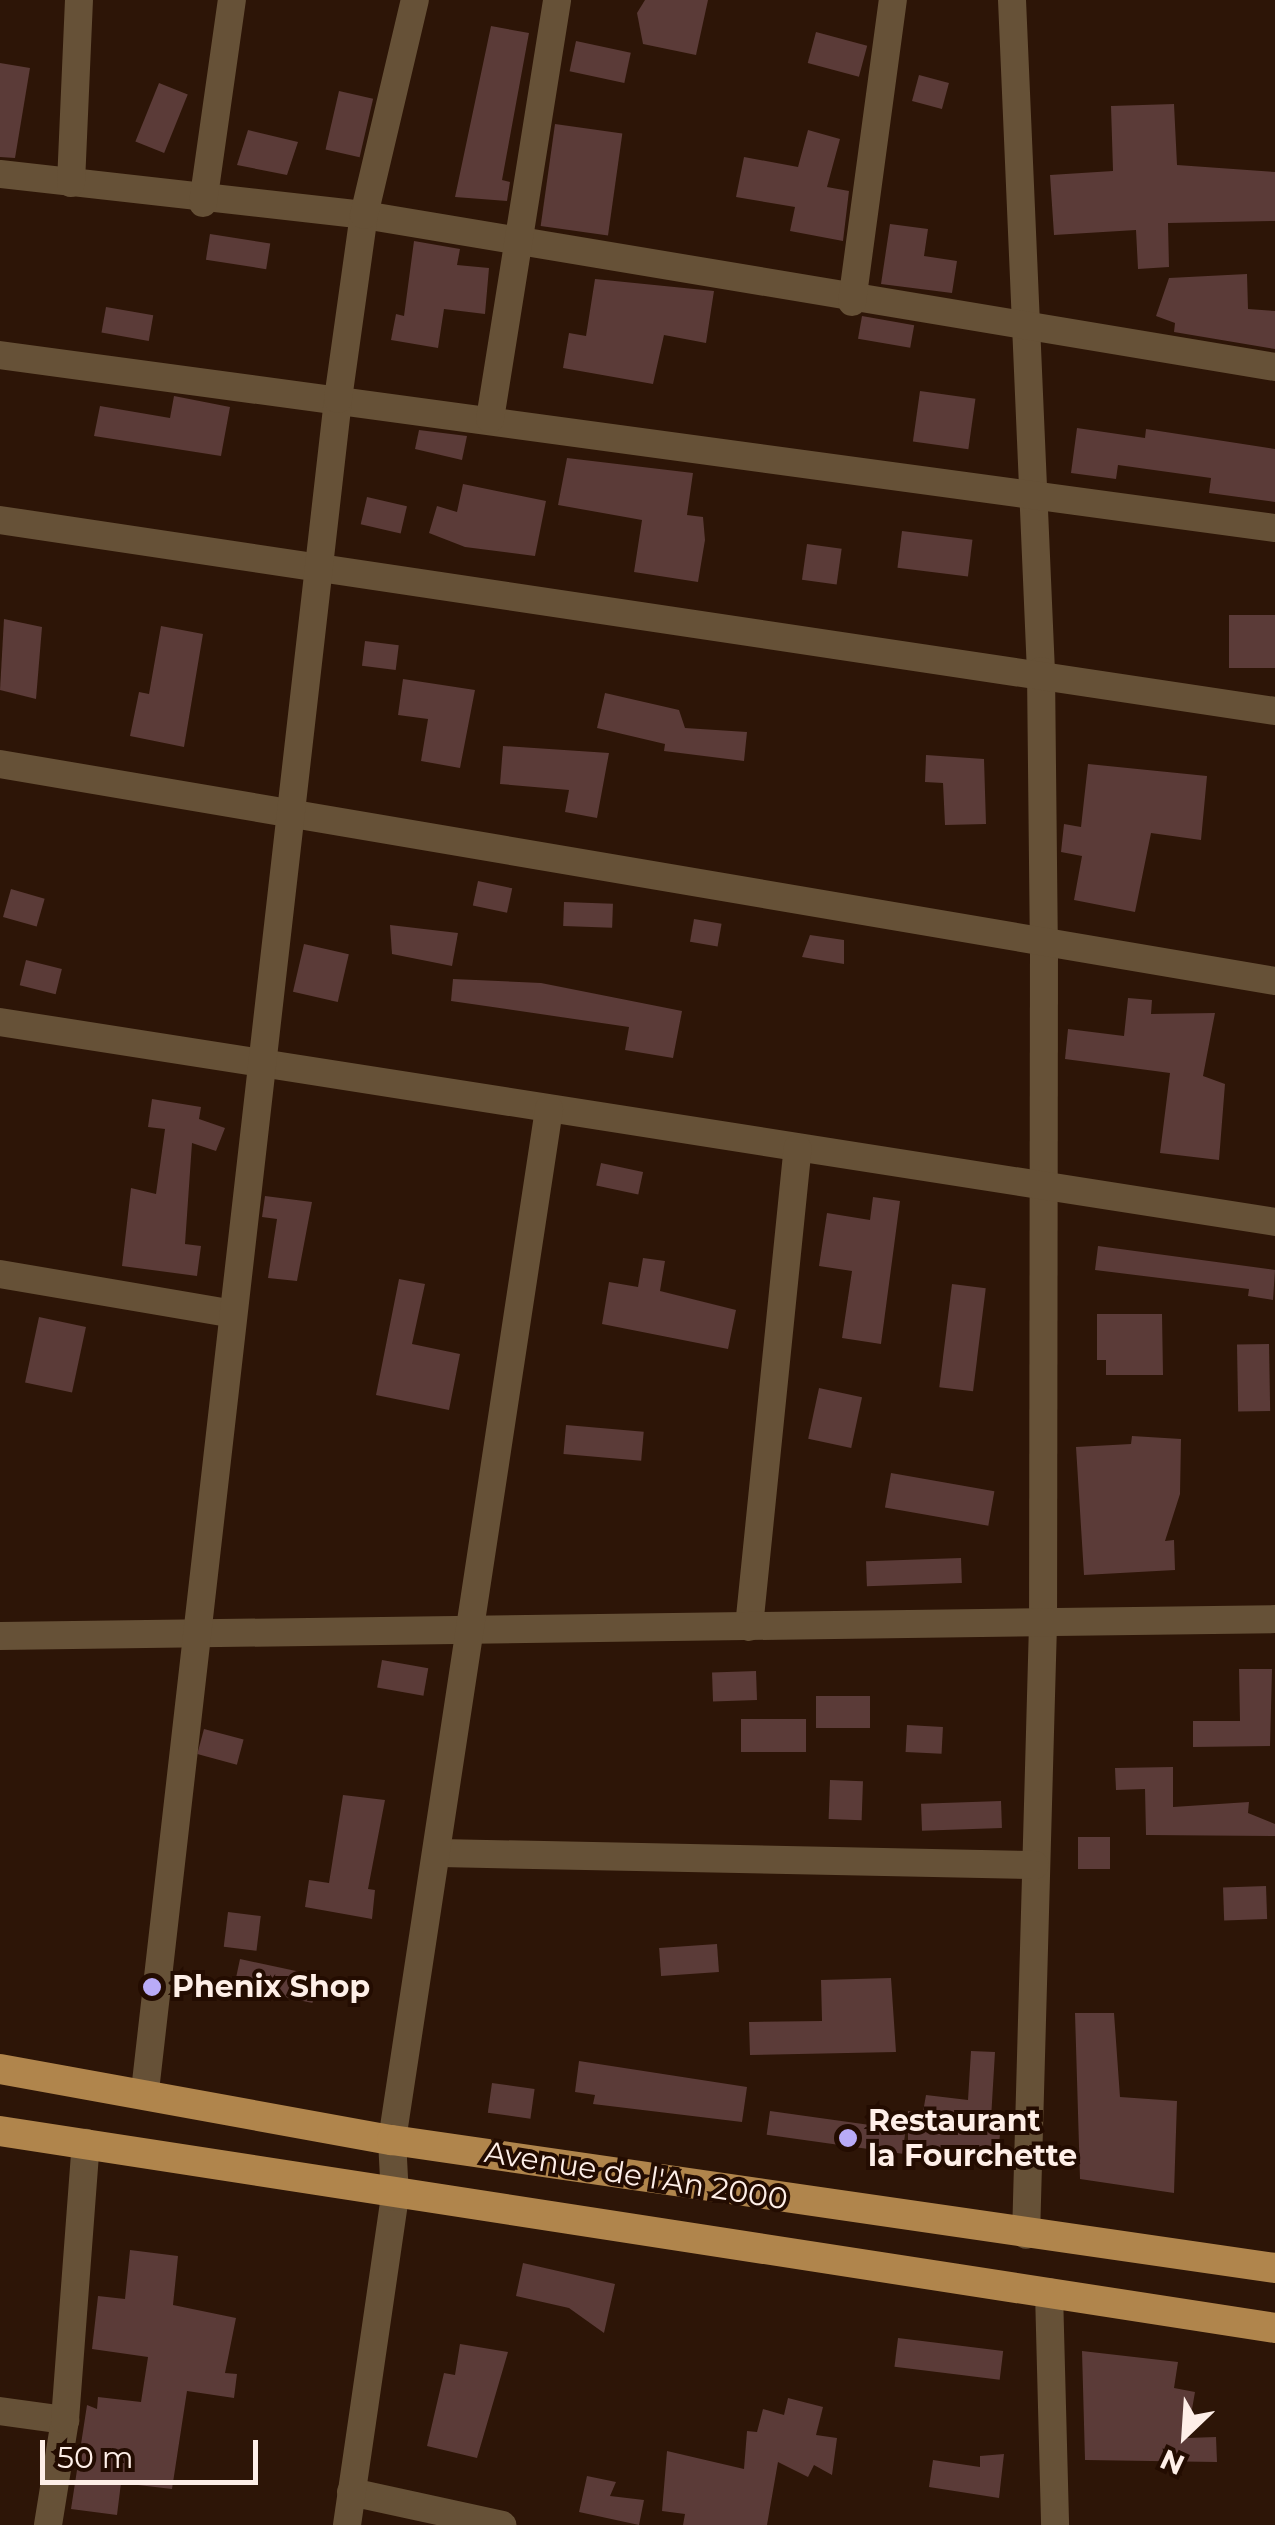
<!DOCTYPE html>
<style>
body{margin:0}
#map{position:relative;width:1275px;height:2525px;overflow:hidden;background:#2d1507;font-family:Montserrat,sans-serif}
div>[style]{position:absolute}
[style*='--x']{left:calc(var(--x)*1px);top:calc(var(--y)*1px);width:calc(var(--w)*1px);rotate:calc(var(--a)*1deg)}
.building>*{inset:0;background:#5b3b38;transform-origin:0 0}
.street>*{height:28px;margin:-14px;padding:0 14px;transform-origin:14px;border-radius:14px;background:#665137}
.primary>*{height:30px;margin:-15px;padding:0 15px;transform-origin:15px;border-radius:15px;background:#b0854c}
.dots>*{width:28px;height:28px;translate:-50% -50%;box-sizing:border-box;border:5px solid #230c01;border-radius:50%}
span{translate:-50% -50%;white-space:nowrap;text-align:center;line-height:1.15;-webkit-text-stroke:8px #230c01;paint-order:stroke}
.poi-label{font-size:30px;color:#feefe8;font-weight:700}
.left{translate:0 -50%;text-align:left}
.street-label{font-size:30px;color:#feefe8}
.north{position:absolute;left:1135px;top:2385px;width:100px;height:100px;-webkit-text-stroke:8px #230c01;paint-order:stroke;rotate:205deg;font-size:28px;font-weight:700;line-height:40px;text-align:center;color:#feefe8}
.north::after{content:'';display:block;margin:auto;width:35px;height:45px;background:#feefe8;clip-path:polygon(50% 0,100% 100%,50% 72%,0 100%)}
.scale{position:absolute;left:40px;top:2440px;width:218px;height:45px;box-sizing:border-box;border:5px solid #feefe8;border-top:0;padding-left:12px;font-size:30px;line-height:35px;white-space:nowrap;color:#feefe8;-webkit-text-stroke:8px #230c01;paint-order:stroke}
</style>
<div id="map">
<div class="building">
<i style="clip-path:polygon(645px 0,708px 0,696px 55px,643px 44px,637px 13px)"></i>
<i style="clip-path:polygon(491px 26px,529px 33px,502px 180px,510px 182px,507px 201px,455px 197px)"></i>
<i style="left:816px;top:32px;width:53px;height:32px;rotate:15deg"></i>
<i style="left:576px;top:41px;width:56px;height:31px;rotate:12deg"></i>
<i style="clip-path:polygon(0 63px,30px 68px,15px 158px,0 157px)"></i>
<i style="left:919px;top:75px;width:31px;height:27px;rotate:15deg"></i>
<i style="left:159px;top:83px;width:31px;height:63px;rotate:22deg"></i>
<i style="left:339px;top:91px;width:35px;height:60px;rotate:13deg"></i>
<i style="clip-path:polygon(1174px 104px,1177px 165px,1275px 172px,1275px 221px,1168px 223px,1169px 267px,1138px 269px,1136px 230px,1054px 235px,1050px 175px,1113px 171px,1111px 106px)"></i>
<i style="left:555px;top:124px;width:68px;height:103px;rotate:8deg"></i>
<i style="clip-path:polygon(248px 130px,298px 142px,287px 175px,237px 165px)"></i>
<i style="clip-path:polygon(808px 130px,840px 139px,827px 187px,849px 191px,843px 241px,790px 231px,795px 207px,736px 197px,744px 157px,798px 167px)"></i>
<i style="clip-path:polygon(890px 224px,928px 229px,924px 256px,957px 261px,952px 293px,881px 284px)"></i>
<i style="left:210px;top:234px;width:61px;height:26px;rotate:9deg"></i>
<i style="clip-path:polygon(414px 241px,460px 249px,457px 265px,489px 268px,485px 314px,444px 309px,438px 348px,391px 340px,396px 314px,404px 316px)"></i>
<i style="clip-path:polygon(1247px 274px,1248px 309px,1275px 311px,1275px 349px,1174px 332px,1175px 323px,1156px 316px,1169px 278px)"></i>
<i style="clip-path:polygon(595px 279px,714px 291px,706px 343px,664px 335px,653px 384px,563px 368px,569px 333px,586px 336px)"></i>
<i style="left:106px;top:307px;width:48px;height:26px;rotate:10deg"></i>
<i style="left:862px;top:316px;width:53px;height:23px;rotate:10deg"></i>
<i style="left:920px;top:391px;width:56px;height:51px;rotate:8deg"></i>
<i style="clip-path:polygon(174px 396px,230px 407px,221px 456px,94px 436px,100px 406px,170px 418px)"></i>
<i style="clip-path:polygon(1077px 428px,1145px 438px,1146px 429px,1275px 449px,1275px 502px,1209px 493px,1211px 478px,1118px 465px,1116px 479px,1071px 473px)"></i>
<i style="clip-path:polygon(419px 430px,467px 436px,462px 460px,415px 449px)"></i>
<i style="clip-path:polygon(567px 458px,693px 473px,687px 515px,703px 517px,705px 540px,698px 582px,634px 572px,642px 520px,558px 505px)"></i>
<i style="clip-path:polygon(463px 484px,546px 501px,535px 556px,465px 547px,429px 533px,437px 506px,457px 512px)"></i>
<i style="left:367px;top:497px;width:41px;height:28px;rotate:13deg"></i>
<i style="left:902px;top:531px;width:71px;height:37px;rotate:7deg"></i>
<i style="left:807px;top:544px;width:35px;height:36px;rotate:8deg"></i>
<i style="left:1275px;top:615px;width:53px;height:46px;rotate:90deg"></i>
<i style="clip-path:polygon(4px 619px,42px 627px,36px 699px,0 690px)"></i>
<i style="clip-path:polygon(161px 626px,203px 634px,184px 747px,130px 736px,139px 692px,149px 694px)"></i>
<i style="left:365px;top:641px;width:34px;height:25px;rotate:7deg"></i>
<i style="clip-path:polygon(403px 679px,475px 690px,460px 768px,421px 761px,428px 719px,398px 715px)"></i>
<i style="clip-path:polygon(605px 693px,679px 710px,685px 728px,747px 732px,744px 761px,664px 751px,665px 744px,597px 728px)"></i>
<i style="clip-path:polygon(503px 746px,609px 753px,597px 818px,565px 812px,569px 790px,500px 784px)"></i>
<i style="clip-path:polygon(926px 755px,984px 759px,986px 824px,945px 825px,943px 783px,925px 782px)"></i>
<i style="clip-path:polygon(1088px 764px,1207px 776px,1201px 840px,1151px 833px,1135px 912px,1074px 900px,1082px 856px,1061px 852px,1064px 824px,1081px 827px)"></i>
<i style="left:478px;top:881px;width:35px;height:25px;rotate:12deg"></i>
<i style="left:11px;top:889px;width:35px;height:29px;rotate:16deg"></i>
<i style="left:564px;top:902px;width:49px;height:24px;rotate:2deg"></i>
<i style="left:694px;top:919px;width:28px;height:23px;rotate:10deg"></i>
<i style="clip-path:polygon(390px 925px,458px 933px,452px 966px,392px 954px)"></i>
<i style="clip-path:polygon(810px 935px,844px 940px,844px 964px,802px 957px)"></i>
<i style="left:304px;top:944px;width:46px;height:49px;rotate:13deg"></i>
<i style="left:26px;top:960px;width:37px;height:26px;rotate:14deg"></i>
<i style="clip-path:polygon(453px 979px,541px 983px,682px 1011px,673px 1058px,625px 1050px,629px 1027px,451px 1001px)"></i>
<i style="clip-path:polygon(1128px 998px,1152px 1000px,1151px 1014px,1215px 1013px,1203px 1076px,1225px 1084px,1219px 1160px,1160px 1153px,1170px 1073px,1065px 1059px,1068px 1029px,1124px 1036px)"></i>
<i style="clip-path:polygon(152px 1099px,201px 1107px,199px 1119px,225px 1128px,216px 1151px,192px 1143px,185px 1244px,201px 1246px,197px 1276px,122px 1266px,131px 1188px,156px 1194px,165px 1129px,148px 1127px)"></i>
<i style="left:601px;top:1163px;width:43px;height:23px;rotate:12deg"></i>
<i style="clip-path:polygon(265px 1196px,312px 1202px,297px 1281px,268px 1278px,277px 1219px,262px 1217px)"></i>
<i style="clip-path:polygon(873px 1197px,900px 1201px,881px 1344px,842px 1338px,852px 1271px,819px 1266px,827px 1213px,870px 1220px)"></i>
<i style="clip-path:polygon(1098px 1246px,1275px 1270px,1273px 1300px,1248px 1296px,1249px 1289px,1095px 1270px)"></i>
<i style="clip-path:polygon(643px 1258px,665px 1261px,660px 1291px,736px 1310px,728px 1349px,602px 1324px,609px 1282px,638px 1287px)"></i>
<i style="clip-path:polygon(399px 1279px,425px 1284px,412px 1344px,460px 1354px,449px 1410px,376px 1395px)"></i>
<i style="left:952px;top:1284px;width:34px;height:104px;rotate:7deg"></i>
<i style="clip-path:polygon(1097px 1314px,1162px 1314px,1163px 1375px,1106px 1375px,1106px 1360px,1097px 1360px)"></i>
<i style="left:39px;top:1317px;width:48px;height:67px;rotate:12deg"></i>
<i style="left:1269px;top:1344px;width:67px;height:32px;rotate:89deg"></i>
<i style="left:819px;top:1388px;width:44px;height:52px;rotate:12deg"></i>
<i style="left:566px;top:1425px;width:78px;height:29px;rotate:5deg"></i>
<i style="clip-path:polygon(1132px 1436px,1181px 1439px,1180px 1494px,1165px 1541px,1174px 1540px,1175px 1570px,1084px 1575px,1076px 1447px,1131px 1444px)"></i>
<i style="left:891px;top:1473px;width:105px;height:35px;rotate:10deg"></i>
<i style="left:961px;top:1558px;width:25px;height:95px;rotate:88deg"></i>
<i style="left:382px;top:1660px;width:47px;height:28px;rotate:10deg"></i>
<i style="clip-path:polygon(1239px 1669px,1272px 1669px,1270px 1746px,1193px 1747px,1193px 1721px,1240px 1721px)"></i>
<i style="left:756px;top:1671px;width:29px;height:44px;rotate:88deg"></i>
<i style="left:816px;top:1696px;width:54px;height:32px"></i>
<i style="left:741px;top:1719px;width:65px;height:33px"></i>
<i style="left:907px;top:1725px;width:36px;height:27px;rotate:3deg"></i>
<i style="left:204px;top:1729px;width:41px;height:26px;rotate:15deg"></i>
<i style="clip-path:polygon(1173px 1767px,1173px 1807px,1249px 1802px,1248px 1813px,1275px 1824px,1275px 1836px,1146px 1835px,1145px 1789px,1116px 1790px,1115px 1768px)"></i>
<i style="left:830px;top:1780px;width:33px;height:39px;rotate:2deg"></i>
<i style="clip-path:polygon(343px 1795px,385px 1800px,368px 1889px,375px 1890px,372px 1919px,305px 1907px,309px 1880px,329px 1883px)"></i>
<i style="left:1001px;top:1801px;width:27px;height:80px;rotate:88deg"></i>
<i style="left:1078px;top:1837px;width:32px;height:32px"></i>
<i style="left:1266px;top:1886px;width:33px;height:43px;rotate:88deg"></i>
<i style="left:228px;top:1912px;width:33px;height:35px;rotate:7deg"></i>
<i style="left:717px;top:1944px;width:28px;height:58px;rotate:86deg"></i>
<i style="left:240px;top:1959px;width:80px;height:28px;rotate:12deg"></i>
<i style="clip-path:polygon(891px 1978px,896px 2052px,750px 2055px,749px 2022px,822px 2021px,821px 1980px)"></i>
<i style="clip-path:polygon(1075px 2013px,1114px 2013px,1120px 2097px,1177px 2101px,1174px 2193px,1080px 2179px)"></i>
<i style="clip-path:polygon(971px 2051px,995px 2052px,991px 2119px,1001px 2120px,998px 2160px,908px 2147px,908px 2111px,923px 2112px,926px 2095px,968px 2100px)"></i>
<i style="clip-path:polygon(579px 2061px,747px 2087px,742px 2122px,593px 2104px,595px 2095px,575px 2092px)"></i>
<i style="left:492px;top:2083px;width:43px;height:30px;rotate:8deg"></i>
<i style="left:770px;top:2111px;width:137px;height:24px;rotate:8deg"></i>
<i style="clip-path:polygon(130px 2250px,178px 2256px,173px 2305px,236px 2318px,225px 2373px,237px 2374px,234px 2398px,187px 2391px,172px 2489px,121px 2483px,117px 2515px,71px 2509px,87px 2405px,97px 2409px,98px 2397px,141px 2402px,148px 2357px,92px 2349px,98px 2296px,125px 2299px)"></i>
<i style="clip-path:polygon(523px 2263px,615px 2284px,604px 2333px,569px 2308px,516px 2296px)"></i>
<i style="left:898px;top:2338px;width:106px;height:29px;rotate:7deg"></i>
<i style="clip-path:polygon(460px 2344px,508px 2352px,477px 2458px,427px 2446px,444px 2373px,455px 2375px)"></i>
<i style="clip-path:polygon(1082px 2351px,1178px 2362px,1174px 2388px,1195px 2392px,1187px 2438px,1216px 2437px,1217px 2462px,1085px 2460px)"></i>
<i style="clip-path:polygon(788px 2398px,823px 2407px,816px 2435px,837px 2438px,832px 2475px,814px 2465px,808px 2477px,778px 2462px,767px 2525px,683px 2525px,685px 2514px,662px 2511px,667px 2451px,744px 2469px,747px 2431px,757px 2432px,763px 2409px,784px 2415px)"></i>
<i style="clip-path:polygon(1004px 2454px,999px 2498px,929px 2487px,933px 2460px,980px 2467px,980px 2456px)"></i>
<i style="clip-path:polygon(587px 2476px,616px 2482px,610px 2496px,644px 2500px,639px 2525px,579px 2512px)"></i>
</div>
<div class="street">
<i style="--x:1012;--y:0;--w:672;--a:87.53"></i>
<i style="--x:1041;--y:671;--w:270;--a:89.4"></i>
<i style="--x:1044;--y:941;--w:683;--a:90.08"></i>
<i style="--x:1043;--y:1624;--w:611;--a:91.59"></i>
<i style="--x:0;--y:174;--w:366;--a:6.4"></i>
<i style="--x:364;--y:215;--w:924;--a:9.47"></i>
<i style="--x:71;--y:183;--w:183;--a:-87.5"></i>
<i style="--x:203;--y:203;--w:205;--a:-81.9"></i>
<i style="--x:852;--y:302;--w:305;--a:-82.3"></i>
<i style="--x:0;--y:355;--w:1287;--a:7.73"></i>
<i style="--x:490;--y:419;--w:424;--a:-80.9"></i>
<i style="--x:0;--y:520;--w:1289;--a:8.52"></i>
<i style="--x:0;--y:764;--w:1293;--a:9.66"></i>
<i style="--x:0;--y:1022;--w:1291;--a:8.91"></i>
<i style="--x:0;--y:1274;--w:236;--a:9.7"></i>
<i style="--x:749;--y:1627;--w:481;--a:-84.2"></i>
<i style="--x:0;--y:1636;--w:1275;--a:-0.76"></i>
<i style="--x:440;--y:1853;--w:595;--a:1.16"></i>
<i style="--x:145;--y:2091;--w:1703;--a:-83.49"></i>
<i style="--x:338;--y:399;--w:186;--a:-82"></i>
<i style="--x:364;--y:215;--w:221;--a:-76.7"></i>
<i style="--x:1049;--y:2292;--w:233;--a:88.5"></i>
<i style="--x:0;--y:2411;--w:66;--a:7.9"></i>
<i style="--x:351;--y:2492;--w:155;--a:12.3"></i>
<i style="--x:48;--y:2525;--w:106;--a:-80.8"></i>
<i style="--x:65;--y:2420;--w:278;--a:-85.7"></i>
<i style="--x:347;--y:2525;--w:331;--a:-81.7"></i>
<i style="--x:395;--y:2197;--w:57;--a:-93"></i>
<i style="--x:392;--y:2140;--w:1043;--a:-81.34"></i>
</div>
<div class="primary">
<i style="--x:0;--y:2069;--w:398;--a:10.3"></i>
<i style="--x:392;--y:2140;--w:892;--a:8.25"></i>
<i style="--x:0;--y:2131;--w:1290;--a:8.78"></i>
</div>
<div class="dots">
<i style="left:152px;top:1987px;background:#b9abf7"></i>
<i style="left:848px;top:2138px;background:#b9abf7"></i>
</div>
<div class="poi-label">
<span class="left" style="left:172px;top:1987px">Phenix Shop</span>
<span class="left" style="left:868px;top:2138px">Restaurant<br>la Fourchette</span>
</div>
<div class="street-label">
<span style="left:636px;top:2176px;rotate:9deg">Avenue de l'An 2000</span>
</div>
<div class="north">N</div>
<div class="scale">50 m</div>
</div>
